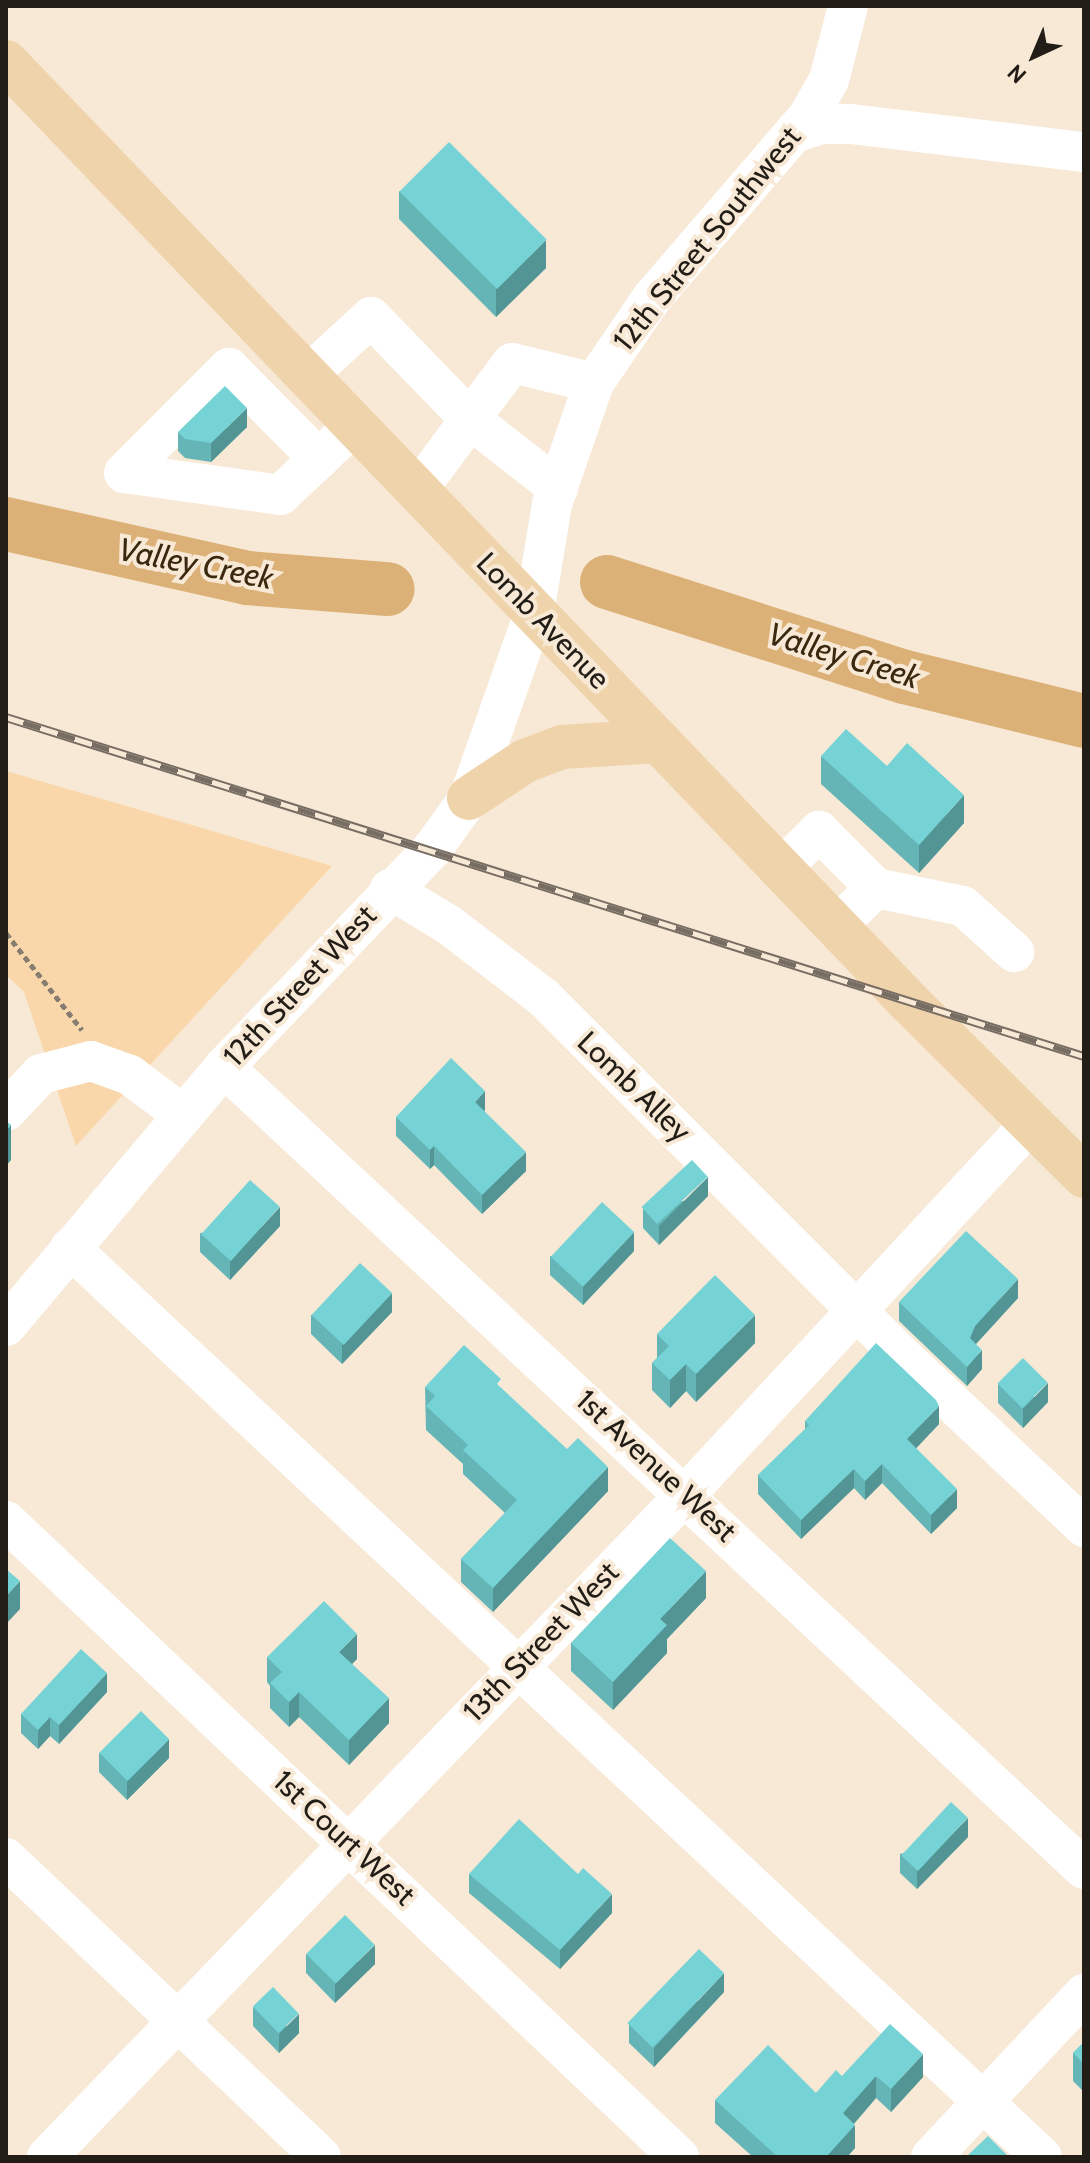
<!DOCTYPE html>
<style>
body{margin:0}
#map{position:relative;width:1090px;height:2163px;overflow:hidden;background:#f8e9d6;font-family:Cabin,sans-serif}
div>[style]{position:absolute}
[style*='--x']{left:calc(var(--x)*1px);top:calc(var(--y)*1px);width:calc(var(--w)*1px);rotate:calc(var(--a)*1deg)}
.green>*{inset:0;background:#f9d7aa}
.river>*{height:54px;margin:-27px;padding:0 27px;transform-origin:27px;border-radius:27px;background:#dcb178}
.path>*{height:5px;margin-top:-2.5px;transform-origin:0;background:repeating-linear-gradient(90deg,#867c6f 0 6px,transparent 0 10px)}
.minor>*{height:40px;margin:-20px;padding:0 20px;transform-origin:20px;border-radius:20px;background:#fff}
.major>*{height:44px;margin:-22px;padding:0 22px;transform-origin:22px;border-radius:22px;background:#efd3ab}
.rail>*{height:9px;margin-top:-4.5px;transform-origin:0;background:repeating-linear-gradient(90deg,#f8e9d6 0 18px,#776d62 0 36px);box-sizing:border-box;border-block:2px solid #776d62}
.wall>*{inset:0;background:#65b5b7}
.shaded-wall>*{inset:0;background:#539495}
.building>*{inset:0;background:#76d3d5;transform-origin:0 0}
span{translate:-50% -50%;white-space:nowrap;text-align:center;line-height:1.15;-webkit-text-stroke:8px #f8e9d6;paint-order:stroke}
.street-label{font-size:30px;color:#231d17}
.water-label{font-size:32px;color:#3b290f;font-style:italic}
.frame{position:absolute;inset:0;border:8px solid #231d17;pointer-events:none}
.north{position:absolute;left:994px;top:16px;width:80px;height:80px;-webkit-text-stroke:6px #f8e9d6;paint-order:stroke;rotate:224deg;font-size:22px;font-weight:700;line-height:32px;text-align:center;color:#231d17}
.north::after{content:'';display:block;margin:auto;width:28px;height:36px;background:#231d17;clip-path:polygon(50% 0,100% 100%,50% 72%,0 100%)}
</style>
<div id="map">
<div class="green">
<i style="clip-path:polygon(6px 771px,332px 866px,76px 1146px,24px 992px,6px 975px)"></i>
</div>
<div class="river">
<i style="--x:6;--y:524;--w:247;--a:12.6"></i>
<i style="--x:247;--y:578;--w:141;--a:4.5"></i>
<i style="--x:607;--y:582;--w:313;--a:17.7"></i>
<i style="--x:905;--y:677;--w:184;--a:13.8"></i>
</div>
<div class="path">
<i style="--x:6;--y:933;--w:123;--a:51.9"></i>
</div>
<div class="minor">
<i style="--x:794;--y:133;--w:29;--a:-18"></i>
<i style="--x:822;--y:124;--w:29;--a:0"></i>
<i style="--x:851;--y:124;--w:235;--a:6.9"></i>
<i style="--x:307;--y:376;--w:87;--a:-42.7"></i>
<i style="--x:371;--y:317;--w:142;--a:45.9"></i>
<i style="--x:470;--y:419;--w:70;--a:-53.1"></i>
<i style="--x:512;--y:363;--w:84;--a:13.7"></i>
<i style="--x:319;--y:459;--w:128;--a:-134.7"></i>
<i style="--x:229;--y:368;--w:148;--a:135"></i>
<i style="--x:124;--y:473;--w:158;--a:8"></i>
<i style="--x:280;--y:495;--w:53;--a:-42.7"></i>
<i style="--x:319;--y:459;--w:49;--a:-44.2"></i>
<i style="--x:417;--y:491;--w:89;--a:-53.6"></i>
<i style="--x:470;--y:419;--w:112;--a:38.1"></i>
<i style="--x:781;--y:869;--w:54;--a:-45"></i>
<i style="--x:819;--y:831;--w:81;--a:45"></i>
<i style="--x:390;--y:889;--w:69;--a:31.4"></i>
<i style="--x:449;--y:925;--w:118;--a:37.5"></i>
<i style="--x:543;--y:997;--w:505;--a:45"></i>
<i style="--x:900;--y:1354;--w:253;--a:43.2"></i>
<i style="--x:836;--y:926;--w:55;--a:-43.5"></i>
<i style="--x:876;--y:888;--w:89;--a:11.7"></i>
<i style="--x:963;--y:906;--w:69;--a:42"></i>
<i style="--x:224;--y:1067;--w:1176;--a:43"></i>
<i style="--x:6;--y:1111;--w:51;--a:-46.6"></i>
<i style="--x:41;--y:1074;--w:52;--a:-14.6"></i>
<i style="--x:91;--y:1061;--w:41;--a:19.7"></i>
<i style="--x:130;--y:1075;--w:66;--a:37"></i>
<i style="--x:70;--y:1248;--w:1331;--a:43.08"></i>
<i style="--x:6;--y:1326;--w:339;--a:-49.9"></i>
<i style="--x:224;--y:1067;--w:303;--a:-46.3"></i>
<i style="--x:433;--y:848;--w:62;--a:-54.2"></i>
<i style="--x:469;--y:798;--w:196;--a:-70.6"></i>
<i style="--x:534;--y:613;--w:110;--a:-80.6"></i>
<i style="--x:552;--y:504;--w:128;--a:-70.9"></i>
<i style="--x:594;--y:383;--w:102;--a:-55.8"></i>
<i style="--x:651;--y:299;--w:243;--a:-49.3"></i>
<i style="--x:809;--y:115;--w:40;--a:-60.3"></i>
<i style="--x:829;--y:80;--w:76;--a:-75.6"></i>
<i style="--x:6;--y:1521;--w:926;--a:43.38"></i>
<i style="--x:6;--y:1858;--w:434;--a:43.5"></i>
<i style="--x:47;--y:2157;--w:922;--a:-46.05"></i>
<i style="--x:687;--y:1493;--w:507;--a:-47.08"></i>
<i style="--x:931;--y:2157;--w:224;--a:-46.8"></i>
</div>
<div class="major">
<i style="--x:6;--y:62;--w:1303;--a:46.15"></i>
<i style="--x:909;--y:1002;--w:247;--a:44.8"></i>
<i style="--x:469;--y:798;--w:67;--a:-33.5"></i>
<i style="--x:525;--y:761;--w:40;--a:-21"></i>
<i style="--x:562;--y:747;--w:97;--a:-3.5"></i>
</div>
<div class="rail">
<i style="--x:6;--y:717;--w:1130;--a:17.46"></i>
</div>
<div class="wall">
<i style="clip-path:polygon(399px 191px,546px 268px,496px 317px,399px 219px)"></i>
<i style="clip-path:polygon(247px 427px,211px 462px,185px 458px,178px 451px,178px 432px)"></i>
<i style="clip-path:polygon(821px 756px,964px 823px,919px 873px,821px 784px)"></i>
<i style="clip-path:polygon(485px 1110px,484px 1111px,526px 1171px,482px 1214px,434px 1165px,430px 1169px,396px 1136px,396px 1117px)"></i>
<i style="clip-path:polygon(708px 1196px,659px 1245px,643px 1228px,643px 1209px)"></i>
<i style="clip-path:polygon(280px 1226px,230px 1280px,200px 1252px,200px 1233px)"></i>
<i style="clip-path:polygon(634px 1251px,583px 1305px,550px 1275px,550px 1256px)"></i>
<i style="clip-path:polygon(1018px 1298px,976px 1344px,982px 1369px,967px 1386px,899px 1321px,899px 1302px)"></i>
<i style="clip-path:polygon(392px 1312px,342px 1364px,311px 1334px,311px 1315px)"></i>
<i style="clip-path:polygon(657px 1334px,755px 1343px,696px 1402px,686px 1391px,670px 1408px,652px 1390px,652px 1363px,657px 1358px)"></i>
<i style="clip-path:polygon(998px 1384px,1048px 1402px,1023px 1428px,998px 1403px)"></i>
<i style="clip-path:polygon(425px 1387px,501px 1388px,608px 1491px,493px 1612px,461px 1582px,461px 1559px,505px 1513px,463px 1474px,463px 1464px,426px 1430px)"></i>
<i style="clip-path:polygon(805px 1421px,939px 1424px,916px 1448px,957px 1508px,931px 1534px,882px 1483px,865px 1500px,854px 1488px,801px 1539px,758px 1494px,758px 1475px,805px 1430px)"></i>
<i style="clip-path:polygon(706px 1598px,667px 1639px,667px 1653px,613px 1710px,571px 1671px,571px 1643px)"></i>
<i style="clip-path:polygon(267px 1657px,357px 1659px,352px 1664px,389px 1723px,349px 1765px,299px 1717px,289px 1727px,270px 1708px,270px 1686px,267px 1682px)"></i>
<i style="clip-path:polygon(107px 1692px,59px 1744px,50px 1736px,38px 1749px,21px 1733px,21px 1714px)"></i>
<i style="clip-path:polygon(99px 1753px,169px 1758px,127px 1800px,99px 1772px)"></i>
<i style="clip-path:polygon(968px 1837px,917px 1889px,900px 1873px,900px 1854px)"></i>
<i style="clip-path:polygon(469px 1874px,612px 1913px,560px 1969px,469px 1893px)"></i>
<i style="clip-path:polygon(306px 1954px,375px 1964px,335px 2003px,306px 1973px)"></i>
<i style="clip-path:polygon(724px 1992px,654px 2067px,629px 2043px,629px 2024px)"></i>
<i style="clip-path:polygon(253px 2007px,299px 2033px,279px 2053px,253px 2026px)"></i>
<i style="clip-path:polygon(1084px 2042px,1084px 2092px,1073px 2081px,1073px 2053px)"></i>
<i style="clip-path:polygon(842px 2076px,923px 2077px,891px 2112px,876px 2098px,854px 2124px,855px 2148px,847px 2157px,753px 2157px,715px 2123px,715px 2100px,816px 2093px)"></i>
</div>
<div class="shaded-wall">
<i style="clip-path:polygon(546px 240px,546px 268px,496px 317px,496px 289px)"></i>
<i style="clip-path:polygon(247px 408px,247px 427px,211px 462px,211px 443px)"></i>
<i style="clip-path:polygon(964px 795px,964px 823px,919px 873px,919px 845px)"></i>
<i style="clip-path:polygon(485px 1091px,485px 1110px,475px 1121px,475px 1102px)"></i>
<i style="clip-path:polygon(11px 1125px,11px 1160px,6px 1166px,6px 1130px)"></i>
<i style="clip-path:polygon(434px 1146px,434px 1165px,430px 1169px,430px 1150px)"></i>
<i style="clip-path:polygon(526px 1152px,526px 1171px,482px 1214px,482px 1195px)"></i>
<i style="clip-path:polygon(708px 1177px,708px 1196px,659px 1245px,659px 1226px)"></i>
<i style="clip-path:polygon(280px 1207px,280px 1226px,230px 1280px,230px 1261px)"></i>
<i style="clip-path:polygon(634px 1232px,634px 1251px,583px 1305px,583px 1286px)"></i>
<i style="clip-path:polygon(1018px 1279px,1018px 1298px,975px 1345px,970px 1338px,975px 1326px)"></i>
<i style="clip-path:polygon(392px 1293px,392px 1312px,342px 1364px,342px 1345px)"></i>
<i style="clip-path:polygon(755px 1315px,755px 1343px,696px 1402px,696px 1374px)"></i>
<i style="clip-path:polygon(982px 1350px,982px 1369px,967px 1386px,967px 1367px)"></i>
<i style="clip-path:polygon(686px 1364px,686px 1391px,670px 1408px,670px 1380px)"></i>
<i style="clip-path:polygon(1048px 1383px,1048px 1402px,1023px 1428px,1023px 1409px)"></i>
<i style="clip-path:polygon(939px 1406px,939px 1424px,907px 1458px,907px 1439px)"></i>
<i style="clip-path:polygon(882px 1464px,882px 1483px,865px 1500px,865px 1481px)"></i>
<i style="clip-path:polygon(608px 1467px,608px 1491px,493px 1612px,493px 1588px)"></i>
<i style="clip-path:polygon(854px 1469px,854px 1488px,801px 1539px,801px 1520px)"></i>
<i style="clip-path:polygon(957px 1489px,957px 1508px,931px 1534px,931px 1515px)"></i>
<i style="clip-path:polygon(706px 1571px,706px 1598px,667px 1639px,667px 1653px,613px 1710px,613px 1682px,660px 1619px)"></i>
<i style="clip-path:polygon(20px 1581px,20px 1609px,6px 1624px,6px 1596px)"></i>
<i style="clip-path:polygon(357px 1634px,357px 1659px,339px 1677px,339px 1652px)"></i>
<i style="clip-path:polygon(107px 1673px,107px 1692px,59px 1744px,59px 1725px)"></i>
<i style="clip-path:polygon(299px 1692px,299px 1717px,289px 1727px,289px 1702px)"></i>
<i style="clip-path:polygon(389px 1698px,389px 1723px,349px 1765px,349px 1740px)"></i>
<i style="clip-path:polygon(50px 1717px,50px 1736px,38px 1749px,38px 1730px)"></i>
<i style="clip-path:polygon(169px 1739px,169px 1758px,127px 1800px,127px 1781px)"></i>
<i style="clip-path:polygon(968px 1818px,968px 1837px,917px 1889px,917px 1870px)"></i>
<i style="clip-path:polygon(612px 1894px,612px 1913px,560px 1969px,560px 1950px)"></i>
<i style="clip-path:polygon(375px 1945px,375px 1964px,335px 2003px,335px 1984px)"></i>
<i style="clip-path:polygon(724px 1973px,724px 1992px,654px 2067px,654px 2048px)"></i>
<i style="clip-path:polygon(299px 2014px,299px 2033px,279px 2053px,279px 2034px)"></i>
<i style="clip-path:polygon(923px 2054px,923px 2077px,891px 2112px,891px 2089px)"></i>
<i style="clip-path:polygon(876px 2076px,876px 2098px,843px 2136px,843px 2113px)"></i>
<i style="clip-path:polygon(855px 2125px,855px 2148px,847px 2157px,826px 2157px)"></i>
</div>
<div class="building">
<i style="left:449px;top:142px;width:138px;height:70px;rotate:45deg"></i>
<i style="clip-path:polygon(225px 386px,247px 408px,211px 443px,185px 439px,178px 432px)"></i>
<i style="clip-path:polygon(846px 729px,887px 766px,907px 743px,964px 795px,919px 845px,821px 756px)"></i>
<i style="clip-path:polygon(451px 1058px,485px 1091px,475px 1102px,526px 1152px,482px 1195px,434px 1146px,430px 1150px,396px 1117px)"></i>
<i style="clip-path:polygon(6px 1121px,11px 1125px,6px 1130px)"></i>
<i style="left:692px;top:1160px;width:23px;height:69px;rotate:47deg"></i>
<i style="left:250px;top:1180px;width:40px;height:73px;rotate:42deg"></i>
<i style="left:602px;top:1202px;width:44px;height:75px;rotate:43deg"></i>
<i style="clip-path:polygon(966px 1231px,1018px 1279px,975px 1326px,970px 1338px,982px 1350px,967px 1367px,899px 1302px)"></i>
<i style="left:360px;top:1263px;width:44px;height:71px;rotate:43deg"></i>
<i style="clip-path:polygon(715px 1275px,755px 1315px,696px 1374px,686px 1364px,670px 1380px,652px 1363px,669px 1346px,657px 1334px)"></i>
<i style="clip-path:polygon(876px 1343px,936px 1400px,939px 1406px,907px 1439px,957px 1489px,931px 1515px,882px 1464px,865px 1481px,854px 1469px,801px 1520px,758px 1475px,809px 1425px,805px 1421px)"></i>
<i style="clip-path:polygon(464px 1345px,501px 1379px,497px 1384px,567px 1449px,578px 1438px,608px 1467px,493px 1588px,461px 1559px,517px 1500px,463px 1450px,468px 1445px,426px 1406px,435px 1396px,425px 1387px)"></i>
<i style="left:1023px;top:1358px;width:35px;height:36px;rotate:45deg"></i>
<i style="clip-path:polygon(670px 1538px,706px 1571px,660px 1619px,667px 1625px,613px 1682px,571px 1643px)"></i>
<i style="clip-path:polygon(6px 1569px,20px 1581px,6px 1596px)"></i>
<i style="clip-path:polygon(324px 1601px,357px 1634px,339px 1652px,389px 1698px,349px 1740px,299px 1692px,289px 1702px,270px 1683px,282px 1672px,267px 1657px)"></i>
<i style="clip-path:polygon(81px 1649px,107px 1673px,59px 1725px,50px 1717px,38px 1730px,21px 1714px)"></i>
<i style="left:141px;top:1711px;width:40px;height:59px;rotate:45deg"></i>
<i style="left:951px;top:1802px;width:23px;height:73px;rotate:43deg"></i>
<i style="clip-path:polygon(519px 1819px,578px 1874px,583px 1868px,612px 1894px,560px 1950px,469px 1874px)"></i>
<i style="left:345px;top:1915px;width:42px;height:55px;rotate:45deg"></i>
<i style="left:699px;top:1949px;width:35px;height:103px;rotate:44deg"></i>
<i style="left:273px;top:1987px;width:37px;height:28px;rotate:46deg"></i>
<i style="clip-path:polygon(890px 2024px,923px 2054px,891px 2089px,876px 2076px,843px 2113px,855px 2125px,826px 2157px,778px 2157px,715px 2100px,768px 2045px,816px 2093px,836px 2070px,842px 2076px)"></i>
<i style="clip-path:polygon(1084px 2042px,1084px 2064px,1073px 2053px)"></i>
<i style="clip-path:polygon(988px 2136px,1009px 2157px,966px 2157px)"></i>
</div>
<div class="street-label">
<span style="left:707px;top:239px;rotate:-51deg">12th Street Southwest</span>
<span style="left:543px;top:621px;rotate:46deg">Lomb Avenue</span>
<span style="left:300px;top:986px;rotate:-47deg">12th Street West</span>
<span style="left:634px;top:1087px;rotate:44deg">Lomb Alley</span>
<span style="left:656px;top:1466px;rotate:43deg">1st Avenue West</span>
<span style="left:541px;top:1642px;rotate:-46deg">13th Street West</span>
<span style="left:344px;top:1838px;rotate:43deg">1st Court West</span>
</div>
<div class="water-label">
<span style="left:196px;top:564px;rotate:11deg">Valley Creek</span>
<span style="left:844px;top:656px;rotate:17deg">Valley Creek</span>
</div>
<div class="frame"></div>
<div class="north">N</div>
</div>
